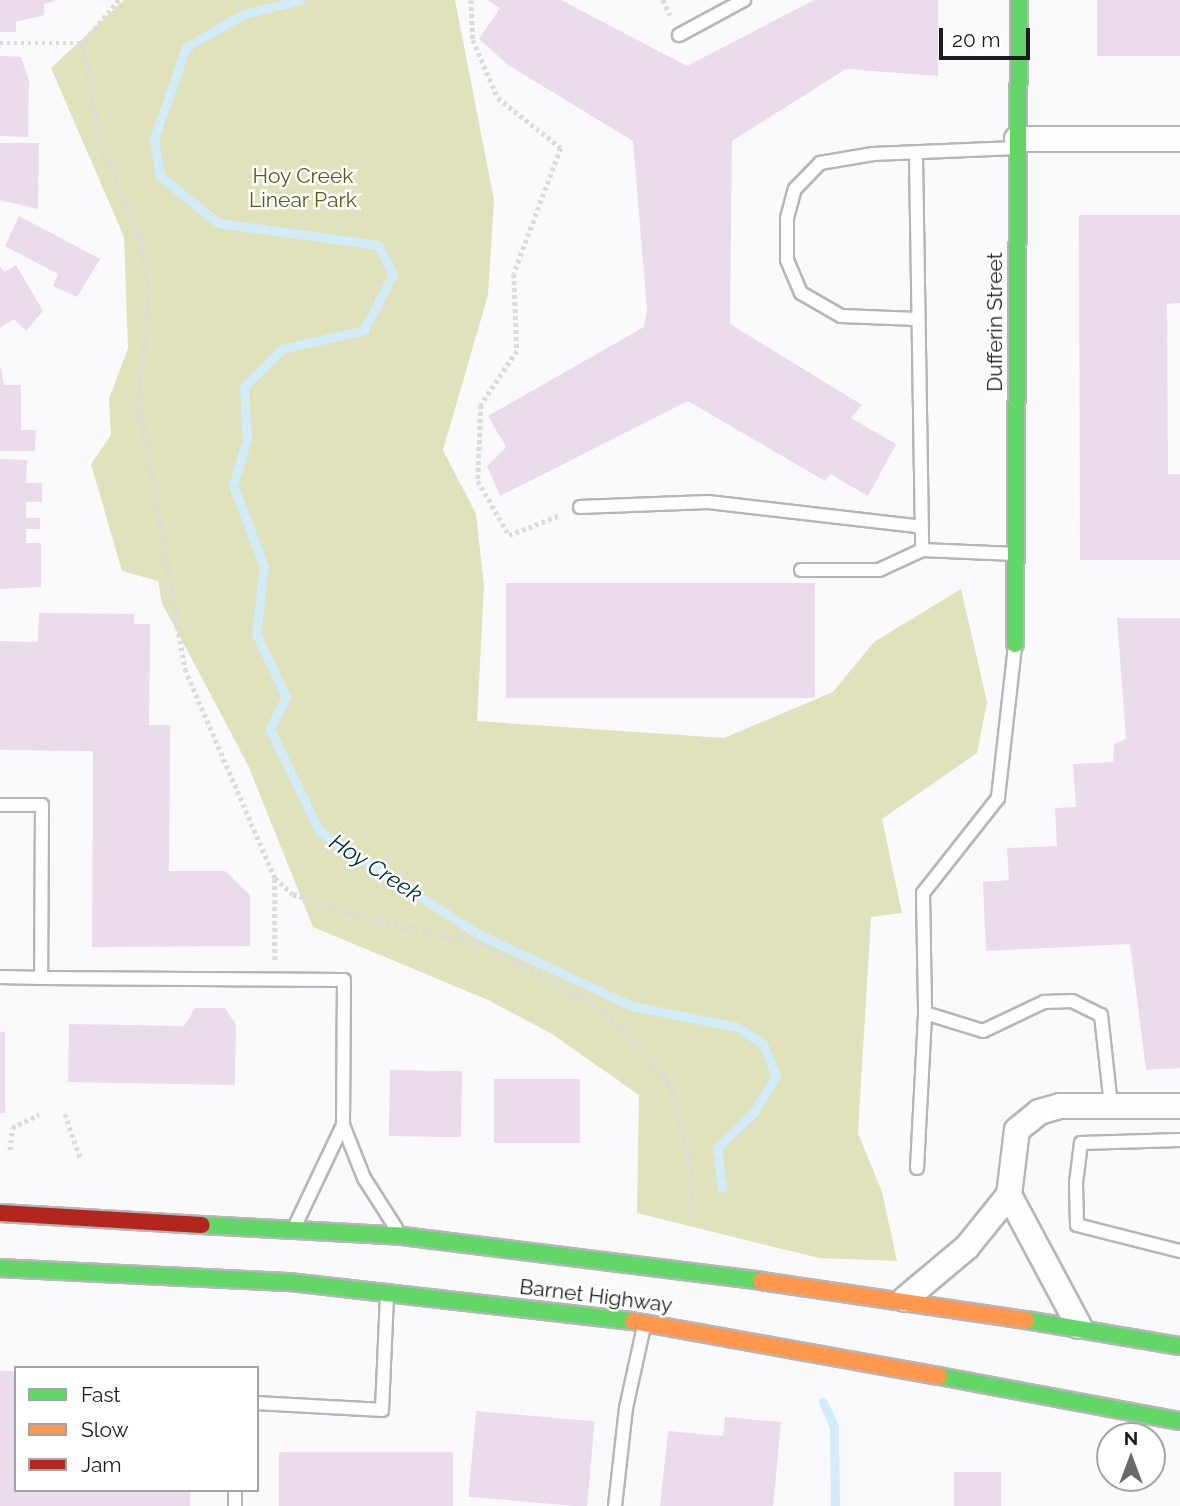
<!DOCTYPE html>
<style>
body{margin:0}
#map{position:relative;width:1180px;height:1506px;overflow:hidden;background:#fafafd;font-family:Raleway,sans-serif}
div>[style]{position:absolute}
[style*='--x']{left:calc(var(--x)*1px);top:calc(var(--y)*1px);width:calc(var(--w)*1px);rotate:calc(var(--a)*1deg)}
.green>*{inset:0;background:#dfe2ba}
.stream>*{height:9px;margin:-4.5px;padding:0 4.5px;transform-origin:4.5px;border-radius:4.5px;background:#d3ecfa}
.building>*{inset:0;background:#eadcea;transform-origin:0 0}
.path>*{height:4.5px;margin-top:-2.25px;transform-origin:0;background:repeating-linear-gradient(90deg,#dbdbdc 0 3.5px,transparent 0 7px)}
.roads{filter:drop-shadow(2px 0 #b6b6b9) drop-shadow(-2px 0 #b6b6b9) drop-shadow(0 2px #b6b6b9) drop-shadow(0 -2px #b6b6b9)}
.lane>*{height:12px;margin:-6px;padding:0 6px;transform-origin:6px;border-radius:6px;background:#fefeff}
.street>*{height:24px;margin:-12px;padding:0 12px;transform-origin:12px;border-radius:12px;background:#fefeff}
.fast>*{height:16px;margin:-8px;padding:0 8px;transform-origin:8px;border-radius:8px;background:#63d668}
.slow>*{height:16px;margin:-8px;padding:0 8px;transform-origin:8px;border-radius:8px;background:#ff974d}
.jam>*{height:16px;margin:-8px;padding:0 8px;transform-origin:8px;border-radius:8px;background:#b3261e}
span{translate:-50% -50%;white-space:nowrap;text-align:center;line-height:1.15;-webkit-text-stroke:5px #fff;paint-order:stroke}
.park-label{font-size:21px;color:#575a18}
.street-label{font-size:21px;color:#1a1b1f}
.water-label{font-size:23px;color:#002f41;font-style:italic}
.legend{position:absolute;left:14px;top:1366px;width:245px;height:126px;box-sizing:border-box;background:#fff;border:2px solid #a3a4a5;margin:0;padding:9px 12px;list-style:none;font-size:21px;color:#1a1b1f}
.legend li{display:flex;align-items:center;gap:14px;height:35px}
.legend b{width:35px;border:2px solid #a3a4a5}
.north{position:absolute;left:1096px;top:1422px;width:70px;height:70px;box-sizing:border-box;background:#fff;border:2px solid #a3a4a5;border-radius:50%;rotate:0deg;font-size:19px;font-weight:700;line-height:28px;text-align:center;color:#1a1b1f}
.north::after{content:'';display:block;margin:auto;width:24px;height:32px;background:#68696d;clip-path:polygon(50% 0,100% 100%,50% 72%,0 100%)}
.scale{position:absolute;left:939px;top:28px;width:91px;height:32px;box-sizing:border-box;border:4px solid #1a1b1f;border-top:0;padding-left:9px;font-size:21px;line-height:24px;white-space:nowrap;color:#1a1b1f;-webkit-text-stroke:5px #fff;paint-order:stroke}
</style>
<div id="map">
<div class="green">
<i style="clip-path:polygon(124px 0,455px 0,494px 200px,488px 295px,443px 450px,476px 514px,484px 586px,477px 721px,724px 738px,833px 692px,874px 642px,961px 589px,987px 702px,977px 753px,882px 819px,902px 913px,871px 917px,858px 1133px,882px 1192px,897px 1261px,819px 1258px,637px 1213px,639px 1095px,552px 1034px,488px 1000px,313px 927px,248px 765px,162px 603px,158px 581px,122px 571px,91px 464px,111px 435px,109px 399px,128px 348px,124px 237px,51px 68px)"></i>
</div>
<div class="stream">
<i style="--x:300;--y:0;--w:58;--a:166"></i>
<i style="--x:244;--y:14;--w:67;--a:150.4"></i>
<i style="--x:186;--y:47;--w:97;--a:109.2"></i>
<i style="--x:154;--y:139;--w:37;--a:81"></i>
<i style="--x:160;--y:176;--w:75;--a:39"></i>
<i style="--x:218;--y:223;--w:162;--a:7.8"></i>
<i style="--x:378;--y:245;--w:33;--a:63"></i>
<i style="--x:393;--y:274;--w:63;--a:117.4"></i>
<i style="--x:364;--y:330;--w:84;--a:167"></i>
<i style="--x:282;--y:349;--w:54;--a:135"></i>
<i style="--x:244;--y:387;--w:52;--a:86.7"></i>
<i style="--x:247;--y:439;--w:48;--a:106.9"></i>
<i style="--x:233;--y:485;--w:87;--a:69.1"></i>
<i style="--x:264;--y:566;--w:68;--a:96.7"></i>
<i style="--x:256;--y:634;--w:69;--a:64.2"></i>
<i style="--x:286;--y:696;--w:37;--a:116"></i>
<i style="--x:270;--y:729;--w:113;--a:64.3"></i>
<i style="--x:319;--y:831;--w:187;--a:33"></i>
<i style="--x:476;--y:933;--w:172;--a:25.1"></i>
<i style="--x:632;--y:1006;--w:107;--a:11.3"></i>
<i style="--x:737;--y:1027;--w:31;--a:33"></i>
<i style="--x:763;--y:1044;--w:35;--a:68"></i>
<i style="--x:776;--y:1076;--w:42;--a:121.4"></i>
<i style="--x:754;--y:1112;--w:52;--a:135.8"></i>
<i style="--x:717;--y:1148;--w:40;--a:82.9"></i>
<i style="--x:823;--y:1402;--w:27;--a:66"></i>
<i style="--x:834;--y:1427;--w:79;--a:89.3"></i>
</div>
<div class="building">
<i style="clip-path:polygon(0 0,57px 0,44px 4px,44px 15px,16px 22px,16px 32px,0 32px)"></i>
<i style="clip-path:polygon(487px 0,561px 0,687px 66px,814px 0,938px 0,938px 76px,846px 69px,732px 141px,730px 324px,862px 405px,851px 418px,896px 444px,868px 496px,830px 474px,825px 481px,688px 401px,500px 496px,487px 466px,506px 447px,488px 416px,644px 327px,647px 310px,633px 141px,508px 65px,479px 39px,500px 8px)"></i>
<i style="left:1097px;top:0;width:83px;height:56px"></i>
<i style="clip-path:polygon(0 56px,21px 57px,29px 81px,28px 137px,0 136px)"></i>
<i style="clip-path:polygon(0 143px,39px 143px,38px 209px,0 200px)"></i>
<i style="clip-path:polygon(1079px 215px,1180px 215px,1180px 303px,1167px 304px,1168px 474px,1180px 474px,1180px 560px,1080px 560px)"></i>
<i style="clip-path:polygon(19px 216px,100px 259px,77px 297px,53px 286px,58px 274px,5px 246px)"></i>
<i style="clip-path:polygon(16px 265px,43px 311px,26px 331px,14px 319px,0 328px,0 266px,4px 272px)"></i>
<i style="clip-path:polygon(0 365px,4px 385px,21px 385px,21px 430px,36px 430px,35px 451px,0 451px)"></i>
<i style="clip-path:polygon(0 459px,27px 460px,26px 483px,42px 483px,42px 502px,26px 502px,26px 518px,40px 518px,40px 529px,26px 529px,26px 543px,41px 543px,41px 587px,0 589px)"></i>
<i style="left:506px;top:583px;width:309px;height:115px"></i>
<i style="clip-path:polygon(39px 613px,134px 614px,134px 624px,150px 624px,149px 725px,170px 725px,169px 871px,225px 871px,250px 895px,250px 946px,92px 947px,93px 751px,0 750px,0 641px,38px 642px)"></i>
<i style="clip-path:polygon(1117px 618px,1180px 618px,1180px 1068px,1146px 1070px,1130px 944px,986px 951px,983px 882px,1009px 880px,1007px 848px,1057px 846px,1055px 808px,1076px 807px,1073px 764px,1113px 762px,1114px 744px,1126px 739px)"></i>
<i style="clip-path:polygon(195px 1008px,225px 1008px,236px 1025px,235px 1085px,68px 1082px,69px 1024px,184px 1026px)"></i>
<i style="left:0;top:1032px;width:5px;height:81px"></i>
<i style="left:390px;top:1070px;width:72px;height:66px;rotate:1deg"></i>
<i style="left:494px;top:1079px;width:86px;height:64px"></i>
<i style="clip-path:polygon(0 1371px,16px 1371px,16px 1490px,190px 1490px,190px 1506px,0 1506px)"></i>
<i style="left:476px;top:1411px;width:119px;height:86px;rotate:5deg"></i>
<i style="clip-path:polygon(725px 1417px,781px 1422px,773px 1506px,660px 1506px,668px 1431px,723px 1436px)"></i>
<i style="left:279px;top:1452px;width:174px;height:54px"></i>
<i style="left:954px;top:1472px;width:47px;height:34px"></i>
</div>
<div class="path">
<i style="--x:119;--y:0;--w:56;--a:129.9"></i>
<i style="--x:83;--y:43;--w:105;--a:80.1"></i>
<i style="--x:101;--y:146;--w:93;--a:66.5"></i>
<i style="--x:138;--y:231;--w:58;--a:78.1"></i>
<i style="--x:150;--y:288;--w:112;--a:95.7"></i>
<i style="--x:139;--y:399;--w:274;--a:80.3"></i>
<i style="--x:185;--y:669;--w:228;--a:66.7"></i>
<i style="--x:275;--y:878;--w:24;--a:42"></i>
<i style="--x:293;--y:894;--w:98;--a:17.1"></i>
<i style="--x:387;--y:923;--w:97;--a:11.9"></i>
<i style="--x:482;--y:943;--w:143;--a:29.2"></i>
<i style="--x:607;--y:1013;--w:95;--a:48.4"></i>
<i style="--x:670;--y:1084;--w:85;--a:75"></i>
<i style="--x:692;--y:1166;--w:53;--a:90"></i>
<i style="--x:471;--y:0;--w:40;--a:87.1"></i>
<i style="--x:473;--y:40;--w:63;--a:66.7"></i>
<i style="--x:498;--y:98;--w:80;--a:38.4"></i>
<i style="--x:561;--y:148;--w:134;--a:110.5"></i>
<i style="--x:514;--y:274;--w:77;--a:87.8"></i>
<i style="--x:517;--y:351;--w:65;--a:123.7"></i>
<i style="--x:481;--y:405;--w:76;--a:92.3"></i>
<i style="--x:478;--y:481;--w:62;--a:60.1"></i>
<i style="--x:509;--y:535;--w:55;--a:-21.4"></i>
<i style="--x:663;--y:0;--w:17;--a:65"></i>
<i style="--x:0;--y:43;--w:83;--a:0"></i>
<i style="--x:275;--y:879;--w:82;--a:90"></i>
<i style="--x:65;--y:1114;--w:46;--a:70.8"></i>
<i style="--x:10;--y:1150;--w:22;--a:-85"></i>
<i style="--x:12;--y:1128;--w:30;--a:-27"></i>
</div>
<div class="roads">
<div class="lane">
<i style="--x:679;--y:35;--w:74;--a:-28.3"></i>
<i style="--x:916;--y:156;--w:394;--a:89.1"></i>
<i style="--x:917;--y:319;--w:76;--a:-177.7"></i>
<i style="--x:841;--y:316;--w:46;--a:-150.1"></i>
<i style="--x:801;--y:293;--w:36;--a:-113"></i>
<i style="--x:787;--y:260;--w:42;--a:-90"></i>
<i style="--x:787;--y:218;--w:30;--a:-75"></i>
<i style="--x:795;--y:189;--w:36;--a:-46"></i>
<i style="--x:820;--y:163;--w:54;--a:-9.6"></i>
<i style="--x:873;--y:154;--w:143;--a:-2.4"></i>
<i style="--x:580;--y:507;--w:128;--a:-2.2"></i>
<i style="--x:708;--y:502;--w:210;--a:6.6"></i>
<i style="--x:801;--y:570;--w:78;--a:0"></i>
<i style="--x:879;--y:570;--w:47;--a:-24.9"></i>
<i style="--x:922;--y:550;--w:93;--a:2.5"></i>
<i style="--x:1015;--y:646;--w:153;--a:96.4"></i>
<i style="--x:998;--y:798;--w:121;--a:128.3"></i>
<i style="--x:923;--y:893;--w:120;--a:89"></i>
<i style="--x:925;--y:1013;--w:61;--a:17.2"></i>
<i style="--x:983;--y:1031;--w:68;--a:-25.4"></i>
<i style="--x:1044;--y:1002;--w:28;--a:-2"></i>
<i style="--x:1072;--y:1001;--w:32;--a:26"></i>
<i style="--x:1101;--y:1015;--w:92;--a:83.7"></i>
<i style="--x:0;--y:805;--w:42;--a:0"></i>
<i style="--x:42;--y:805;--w:173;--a:90.3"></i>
<i style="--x:41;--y:978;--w:303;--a:0.4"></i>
<i style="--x:344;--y:980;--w:145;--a:90.4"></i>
<i style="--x:343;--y:1125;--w:57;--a:68.4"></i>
<i style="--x:364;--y:1178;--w:59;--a:57.4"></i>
<i style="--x:0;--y:977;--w:41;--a:1.4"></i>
<i style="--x:1180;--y:1140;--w:99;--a:178.3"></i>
<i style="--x:1081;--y:1143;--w:40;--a:97.1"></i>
<i style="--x:1076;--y:1183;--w:42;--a:88.6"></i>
<i style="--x:1077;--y:1225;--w:106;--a:14.2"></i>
<i style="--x:917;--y:1168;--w:155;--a:-87"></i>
<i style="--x:295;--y:1226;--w:112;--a:-64.6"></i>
<i style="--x:257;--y:1403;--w:125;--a:3.2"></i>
<i style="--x:382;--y:1410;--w:113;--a:-87.5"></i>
<i style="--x:235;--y:1490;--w:16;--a:90"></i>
<i style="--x:615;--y:1506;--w:99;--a:-83.6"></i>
<i style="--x:626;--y:1408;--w:84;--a:-77.6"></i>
</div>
<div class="street">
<i style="--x:1017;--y:139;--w:163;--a:0"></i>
<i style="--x:905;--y:1299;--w:81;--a:-40"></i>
<i style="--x:967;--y:1247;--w:67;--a:-51.1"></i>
<i style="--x:1079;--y:1326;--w:149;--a:-118.1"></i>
<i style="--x:1009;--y:1195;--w:65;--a:-83"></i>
<i style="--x:1017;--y:1130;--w:28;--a:-39"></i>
<i style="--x:1039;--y:1112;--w:22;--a:-16"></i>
<i style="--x:1060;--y:1106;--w:120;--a:0"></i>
</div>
<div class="fast">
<i style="--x:1015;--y:644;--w:644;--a:-89.64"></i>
<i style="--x:202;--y:1225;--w:200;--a:3.1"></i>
<i style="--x:402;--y:1236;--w:362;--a:7.1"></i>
<i style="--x:0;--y:1268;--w:290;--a:2.8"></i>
<i style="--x:290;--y:1282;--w:345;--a:6.5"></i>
<i style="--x:1026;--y:1320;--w:156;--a:9.6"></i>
<i style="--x:939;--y:1376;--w:245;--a:10.6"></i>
</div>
<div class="slow">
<i style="--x:761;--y:1281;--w:268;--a:8.4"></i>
<i style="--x:633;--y:1321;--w:311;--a:10.2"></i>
</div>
<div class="jam">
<i style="--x:0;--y:1213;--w:202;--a:3.4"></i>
</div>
</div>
<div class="park-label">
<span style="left:303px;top:188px">Hoy Creek<br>Linear Park</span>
</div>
<div class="street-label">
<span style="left:995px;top:322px;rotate:-90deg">Dufferin Street</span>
<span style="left:596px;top:1296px;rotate:7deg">Barnet Highway</span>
</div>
<div class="water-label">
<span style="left:376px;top:868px;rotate:33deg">Hoy Creek</span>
</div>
<ul class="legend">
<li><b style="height:9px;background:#63d668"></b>Fast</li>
<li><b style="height:9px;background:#ff974d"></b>Slow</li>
<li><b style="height:9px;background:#b3261e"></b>Jam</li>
</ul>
<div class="north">N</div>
<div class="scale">20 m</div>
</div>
